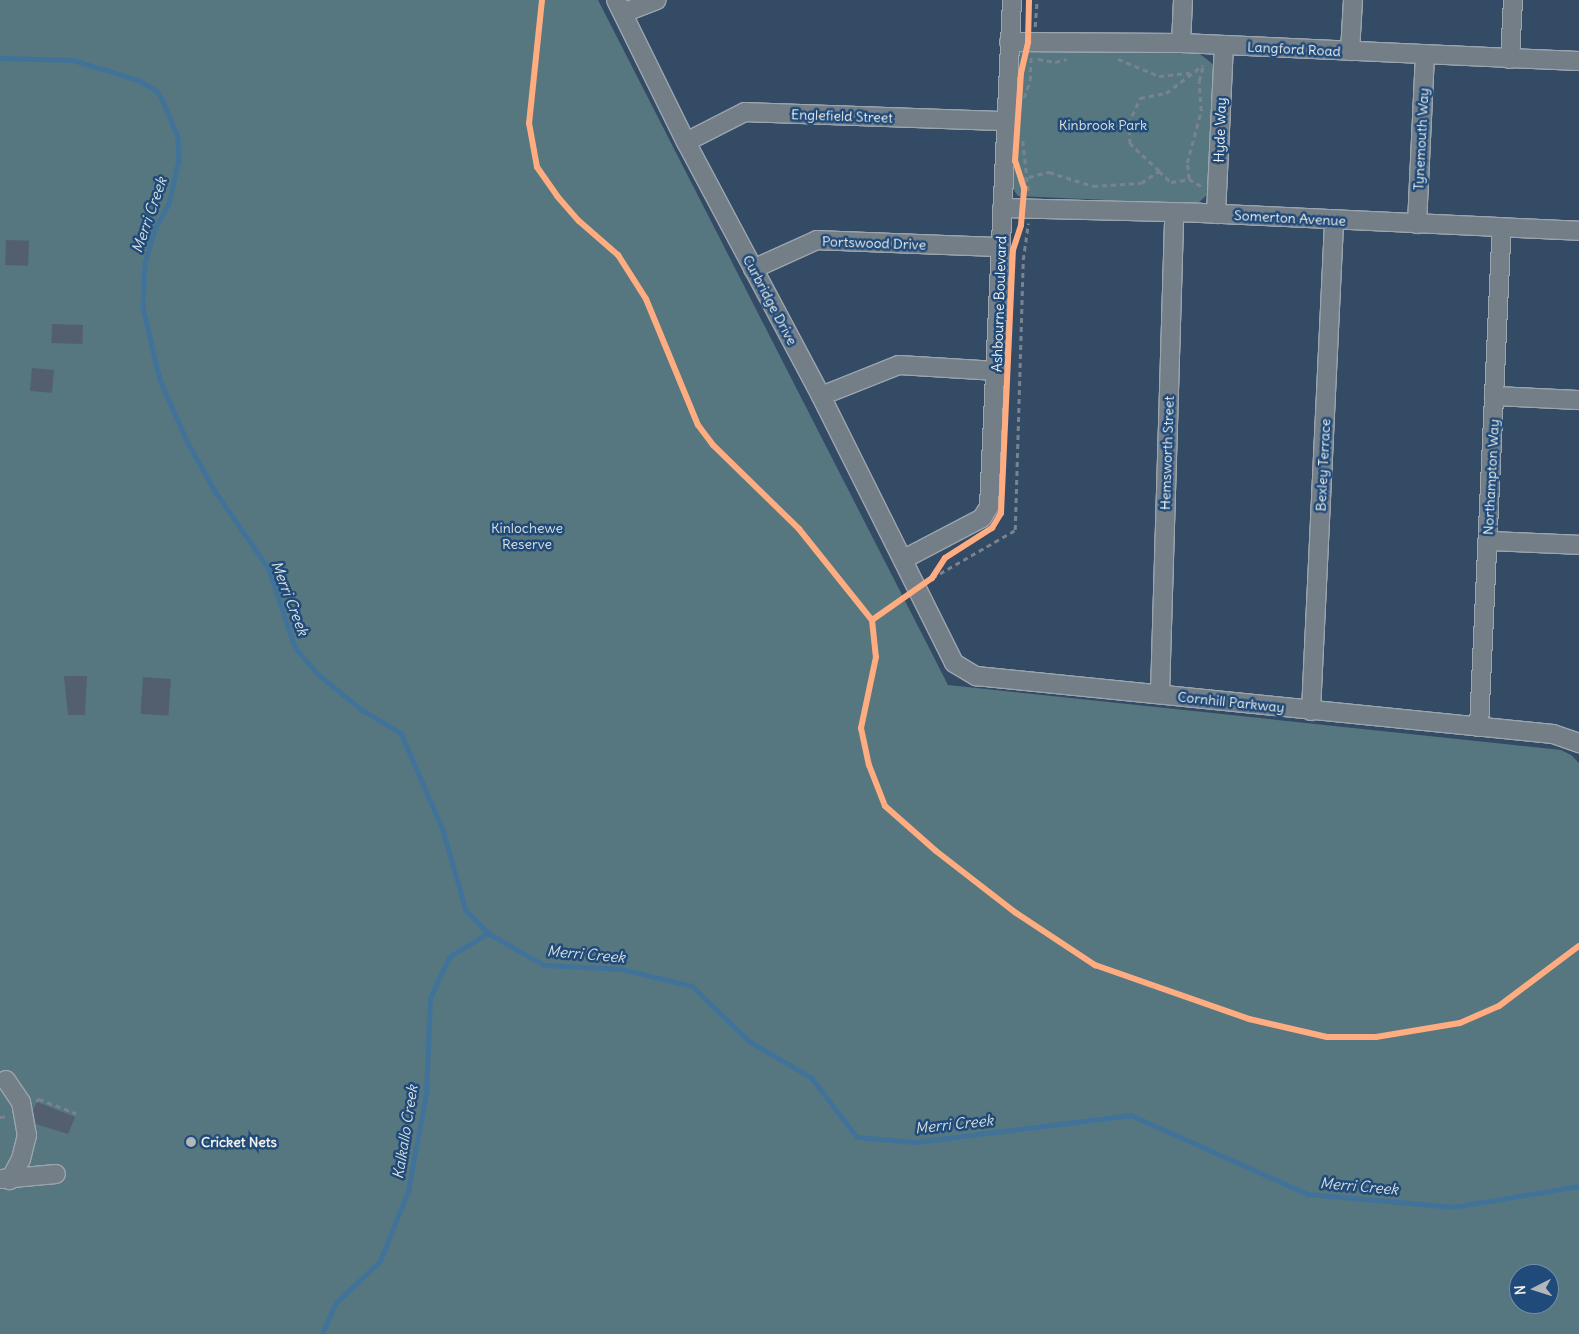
<!DOCTYPE html>
<style>
body{margin:0}
#map{position:relative;width:1579px;height:1334px;overflow:hidden;background:#344b65;font-family:Delius,sans-serif}
div>[style]{position:absolute}
[style*='--x']{left:calc(var(--x)*1px);top:calc(var(--y)*1px);width:calc(var(--w)*1px);rotate:calc(var(--a)*1deg)}
.green>*{inset:0;background:#56777f}
.stream>*{height:4.5px;margin:-2.25px;padding:0 2.25px;transform-origin:2.25px;border-radius:2.25px;background:#41739a}
.building>*{inset:0;background:#535f6f;transform-origin:0 0}
.path>*{height:2.5px;margin-top:-1.25px;transform-origin:0;background:repeating-linear-gradient(90deg,#78838f 0 5px,transparent 0 9px)}
.roads{filter:drop-shadow(1px 0 #9ba5af) drop-shadow(-1px 0 #9ba5af) drop-shadow(0 1px #9ba5af) drop-shadow(0 -1px #9ba5af)}
.minor>*{height:18px;margin:-9px;padding:0 9px;transform-origin:9px;border-radius:9px;background:#737e87}
.cycleway>*{height:6px;margin:-3px;padding:0 3px;transform-origin:3px;border-radius:3px;background:#ffac80}
.dots>*{width:14px;height:14px;translate:-50% -50%;box-sizing:border-box;border:2px solid #1f4a7a;border-radius:50%}
span{translate:-50% -50%;white-space:nowrap;text-align:center;line-height:1.15;-webkit-text-stroke:5px #1f4a7a;paint-order:stroke}
.street-label{font-size:14px;color:#f4f1e8}
.park-label{font-size:14px;color:#dde0d9}
.poi-label{font-size:14px;color:#f4f1e8;font-weight:700}
.left{translate:0 -50%;text-align:left}
.water-label{font-size:15px;color:#d9dfdd;font-style:italic}
.north{position:absolute;left:1509px;top:1264px;width:50px;height:50px;box-sizing:border-box;background:#1f4a7a;border:1px solid #748da6;border-radius:50%;rotate:265deg;font-size:14px;font-weight:700;line-height:20px;text-align:center;color:#f4f1e8}
.north::after{content:'';display:block;margin:auto;width:18px;height:22px;background:#b1b7ba;clip-path:polygon(50% 0,100% 100%,50% 72%,0 100%)}
</style>
<div id="map">
<div class="green">
<i style="clip-path:polygon(evenodd,0 0,598px 0,948px 685px,1561px 750px,1571px 755px,1579px 763px,1579px 1334px,0 1334px,0 0,1519px 1274px,1549px 1274px,1549px 1304px,1519px 1304px,1519px 1274px)"></i>
<i style="clip-path:polygon(1026px 47px,1200px 54px,1214px 65px,1207px 195px,1197px 204px,1018px 196px,1010px 185px,1015px 54px)"></i>
</div>
<div class="stream">
<i style="--x:0;--y:58;--w:73;--a:1.6"></i>
<i style="--x:73;--y:60;--w:68;--a:17.1"></i>
<i style="--x:138;--y:80;--w:21;--a:29"></i>
<i style="--x:156;--y:90;--w:11;--a:56"></i>
<i style="--x:162;--y:99;--w:41;--a:67.2"></i>
<i style="--x:178;--y:137;--w:23;--a:88"></i>
<i style="--x:179;--y:160;--w:45;--a:102.8"></i>
<i style="--x:169;--y:204;--w:29;--a:119"></i>
<i style="--x:155;--y:229;--w:37;--a:106"></i>
<i style="--x:145;--y:265;--w:42;--a:92.7"></i>
<i style="--x:143;--y:307;--w:75;--a:76.9"></i>
<i style="--x:160;--y:380;--w:67;--a:66.1"></i>
<i style="--x:187;--y:441;--w:57;--a:60.8"></i>
<i style="--x:215;--y:491;--w:95;--a:55.3"></i>
<i style="--x:269;--y:569;--w:82;--a:71.6"></i>
<i style="--x:295;--y:647;--w:35;--a:50"></i>
<i style="--x:318;--y:674;--w:57;--a:39.3"></i>
<i style="--x:362;--y:710;--w:45;--a:30.5"></i>
<i style="--x:401;--y:733;--w:106;--a:66.6"></i>
<i style="--x:443;--y:830;--w:83;--a:74"></i>
<i style="--x:466;--y:910;--w:32;--a:46"></i>
<i style="--x:488;--y:933;--w:64;--a:29.7"></i>
<i style="--x:544;--y:965;--w:78;--a:2.9"></i>
<i style="--x:622;--y:969;--w:72;--a:13.7"></i>
<i style="--x:692;--y:986;--w:79;--a:44"></i>
<i style="--x:749;--y:1041;--w:73;--a:30.4"></i>
<i style="--x:812;--y:1078;--w:74;--a:52.7"></i>
<i style="--x:857;--y:1137;--w:58;--a:4.9"></i>
<i style="--x:915;--y:1142;--w:218;--a:-7.1"></i>
<i style="--x:1131;--y:1115;--w:194;--a:24.1"></i>
<i style="--x:1308;--y:1194;--w:146;--a:5.1"></i>
<i style="--x:1453;--y:1207;--w:128;--a:-9.5"></i>
<i style="--x:322;--y:1334;--w:34;--a:-66"></i>
<i style="--x:336;--y:1303;--w:61;--a:-43.7"></i>
<i style="--x:380;--y:1261;--w:75;--a:-68.2"></i>
<i style="--x:408;--y:1191;--w:99;--a:-79.5"></i>
<i style="--x:426;--y:1094;--w:96;--a:-87.6"></i>
<i style="--x:430;--y:998;--w:45;--a:-65.1"></i>
<i style="--x:449;--y:957;--w:46;--a:-31.6"></i>
</div>
<div class="building">
<i style="left:6px;top:240px;width:23px;height:25px;rotate:2deg"></i>
<i style="left:52px;top:324px;width:31px;height:19px;rotate:2deg"></i>
<i style="left:32px;top:368px;width:22px;height:23px;rotate:5deg"></i>
<i style="clip-path:polygon(64px 676px,87px 676px,85px 715px,68px 715px)"></i>
<i style="left:143px;top:677px;width:28px;height:37px;rotate:4deg"></i>
<i style="clip-path:polygon(37px 1102px,75px 1117px,68px 1134px,36px 1124px,33px 1110px)"></i>
</div>
<div class="path">
<i style="--x:1035;--y:27;--w:27;--a:-86"></i>
<i style="--x:1038;--y:59;--w:17;--a:10"></i>
<i style="--x:1055;--y:62;--w:12;--a:-14"></i>
<i style="--x:1118;--y:59;--w:44;--a:22.5"></i>
<i style="--x:1159;--y:76;--w:31;--a:-6"></i>
<i style="--x:1024;--y:98;--w:18;--a:-71"></i>
<i style="--x:1030;--y:81;--w:24;--a:-88"></i>
<i style="--x:1023;--y:141;--w:54;--a:83.7"></i>
<i style="--x:1159;--y:171;--w:40;--a:-137"></i>
<i style="--x:1130;--y:144;--w:20;--a:-96"></i>
<i style="--x:1128;--y:124;--w:29;--a:-65"></i>
<i style="--x:1140;--y:98;--w:26;--a:-11"></i>
<i style="--x:1166;--y:93;--w:46;--a:-37.1"></i>
<i style="--x:1020;--y:179;--w:30;--a:-14"></i>
<i style="--x:1049;--y:172;--w:46;--a:17.7"></i>
<i style="--x:1093;--y:186;--w:48;--a:-3.6"></i>
<i style="--x:1141;--y:183;--w:22;--a:-34"></i>
<i style="--x:1159;--y:171;--w:16;--a:43"></i>
<i style="--x:1171;--y:182;--w:18;--a:-9"></i>
<i style="--x:1189;--y:179;--w:16;--a:30"></i>
<i style="--x:1189;--y:179;--w:16;--a:-97"></i>
<i style="--x:1187;--y:163;--w:54;--a:-74.9"></i>
<i style="--x:1201;--y:111;--w:30;--a:-94"></i>
<i style="--x:1199;--y:81;--w:16;--a:-75"></i>
<i style="--x:932;--y:578;--w:96;--a:-30"></i>
<i style="--x:1015;--y:530;--w:270;--a:-88.3"></i>
<i style="--x:1023;--y:260;--w:37;--a:-82"></i>
<i style="--x:36;--y:1101;--w:4;--a:-34"></i>
<i style="--x:39;--y:1099;--w:40;--a:21"></i>
<i style="--x:0;--y:1117;--w:9;--a:-6"></i>
</div>
<div class="roads">
<div class="minor">
<i style="--x:616;--y:0;--w:158;--a:63.8"></i>
<i style="--x:686;--y:142;--w:288;--a:62"></i>
<i style="--x:821;--y:396;--w:298;--a:63.5"></i>
<i style="--x:954;--y:663;--w:26;--a:31"></i>
<i style="--x:976;--y:676;--w:580;--a:5.74"></i>
<i style="--x:1553;--y:734;--w:28;--a:19"></i>
<i style="--x:623;--y:13;--w:36;--a:-21"></i>
<i style="--x:1009;--y:42;--w:172;--a:0.3"></i>
<i style="--x:1181;--y:43;--w:398;--a:2.6"></i>
<i style="--x:1181;--y:43;--w:43;--a:-87.3"></i>
<i style="--x:1350;--y:51;--w:51;--a:-86.6"></i>
<i style="--x:1510;--y:59;--w:59;--a:-87.1"></i>
<i style="--x:686;--y:142;--w:66;--a:-27"></i>
<i style="--x:745;--y:112;--w:261;--a:2"></i>
<i style="--x:1002;--y:208;--w:199;--a:1.4"></i>
<i style="--x:1201;--y:213;--w:378;--a:2.7"></i>
<i style="--x:1216;--y:214;--w:169;--a:-87.3"></i>
<i style="--x:1417;--y:224;--w:169;--a:-87.3"></i>
<i style="--x:753;--y:269;--w:70;--a:-24.4"></i>
<i style="--x:817;--y:240;--w:184;--a:2.2"></i>
<i style="--x:821;--y:396;--w:84;--a:-21.7"></i>
<i style="--x:899;--y:365;--w:98;--a:3.5"></i>
<i style="--x:1494;--y:396;--w:85;--a:2.7"></i>
<i style="--x:1488;--y:541;--w:91;--a:2.5"></i>
<i style="--x:904;--y:559;--w:88;--a:-27.7"></i>
<i style="--x:982;--y:518;--w:13;--a:-58"></i>
<i style="--x:989;--y:507;--w:508;--a:-87.4"></i>
<i style="--x:1160;--y:694;--w:482;--a:-88.3"></i>
<i style="--x:1311;--y:711;--w:492;--a:-87.3"></i>
<i style="--x:1479;--y:727;--w:500;--a:-87.4"></i>
<i style="--x:6;--y:1080;--w:27;--a:56"></i>
<i style="--x:21;--y:1102;--w:34;--a:80"></i>
<i style="--x:27;--y:1135;--w:25;--a:104"></i>
<i style="--x:21;--y:1159;--w:24;--a:118"></i>
<i style="--x:2;--y:1179;--w:54;--a:-5.3"></i>
</div>
</div>
<div class="cycleway">
<i style="--x:542;--y:0;--w:124;--a:96"></i>
<i style="--x:529;--y:123;--w:45;--a:79.7"></i>
<i style="--x:537;--y:167;--w:35;--a:55"></i>
<i style="--x:557;--y:196;--w:33;--a:49"></i>
<i style="--x:579;--y:221;--w:52;--a:41.1"></i>
<i style="--x:618;--y:255;--w:52;--a:57.5"></i>
<i style="--x:646;--y:299;--w:136;--a:67.6"></i>
<i style="--x:698;--y:425;--w:25;--a:53"></i>
<i style="--x:713;--y:445;--w:120;--a:44.3"></i>
<i style="--x:799;--y:529;--w:117;--a:51.3"></i>
<i style="--x:872;--y:620;--w:37;--a:84"></i>
<i style="--x:876;--y:657;--w:73;--a:101.9"></i>
<i style="--x:861;--y:728;--w:38;--a:78"></i>
<i style="--x:869;--y:765;--w:44;--a:68.7"></i>
<i style="--x:885;--y:806;--w:68;--a:41.4"></i>
<i style="--x:936;--y:851;--w:101;--a:37.8"></i>
<i style="--x:1016;--y:913;--w:95;--a:33.4"></i>
<i style="--x:1095;--y:965;--w:163;--a:19.3"></i>
<i style="--x:1249;--y:1019;--w:80;--a:13"></i>
<i style="--x:1327;--y:1037;--w:49;--a:0"></i>
<i style="--x:1376;--y:1037;--w:85;--a:-9.5"></i>
<i style="--x:1460;--y:1023;--w:43;--a:-23.6"></i>
<i style="--x:1499;--y:1006;--w:100;--a:-36.9"></i>
<i style="--x:872;--y:620;--w:73;--a:-35"></i>
<i style="--x:932;--y:578;--w:24;--a:-57"></i>
<i style="--x:945;--y:558;--w:56;--a:-32.6"></i>
<i style="--x:992;--y:528;--w:17;--a:-59"></i>
<i style="--x:1001;--y:513;--w:263;--a:-87.4"></i>
<i style="--x:1013;--y:250;--w:26;--a:-72"></i>
<i style="--x:1021;--y:225;--w:37;--a:-85"></i>
<i style="--x:1024;--y:188;--w:28;--a:-108"></i>
<i style="--x:1015;--y:161;--w:88;--a:-86.1"></i>
<i style="--x:1021;--y:73;--w:32;--a:-77"></i>
<i style="--x:1028;--y:42;--w:42;--a:-88.6"></i>
</div>
<div class="dots">
<i style="left:191px;top:1142px;background:#b1b7ba"></i>
</div>
<div class="street-label">
<span style="left:1294px;top:49px;rotate:3deg">Langford Road</span>
<span style="left:842px;top:116px;rotate:2deg">Englefield Street</span>
<span style="left:1220px;top:130px;rotate:-88deg">Hyde Way</span>
<span style="left:1421px;top:139px;rotate:-87deg">Tynemouth Way</span>
<span style="left:1290px;top:218px;rotate:3deg">Somerton Avenue</span>
<span style="left:874px;top:243px;rotate:2deg">Portswood Drive</span>
<span style="left:770px;top:300px;rotate:62deg">Curbridge Drive</span>
<span style="left:999px;top:304px;rotate:-88deg">Ashbourne Boulevard</span>
<span style="left:1167px;top:453px;rotate:-88deg">Hemsworth Street</span>
<span style="left:1323px;top:465px;rotate:-87deg">Bexley Terrace</span>
<span style="left:1491px;top:477px;rotate:-87deg">Northampton Way</span>
<span style="left:1231px;top:702px;rotate:6deg">Cornhill Parkway</span>
</div>
<div class="park-label">
<span style="left:1103px;top:125px">Kinbrook Park</span>
<span style="left:527px;top:536px">Kinlochewe<br>Reserve</span>
</div>
<div class="poi-label">
<span class="left" style="left:201px;top:1142px">Cricket Nets</span>
</div>
<div class="water-label">
<span style="left:149px;top:215px;rotate:-71deg">Merri Creek</span>
<span style="left:290px;top:598px;rotate:69deg">Merri Creek</span>
<span style="left:586px;top:954px;rotate:5deg">Merri Creek</span>
<span style="left:954px;top:1124px;rotate:-6deg">Merri Creek</span>
<span style="left:405px;top:1132px;rotate:-81deg">Kalkallo Creek</span>
<span style="left:1359px;top:1186px;rotate:5deg">Merri Creek</span>
</div>
<div class="north">N</div>
</div>
